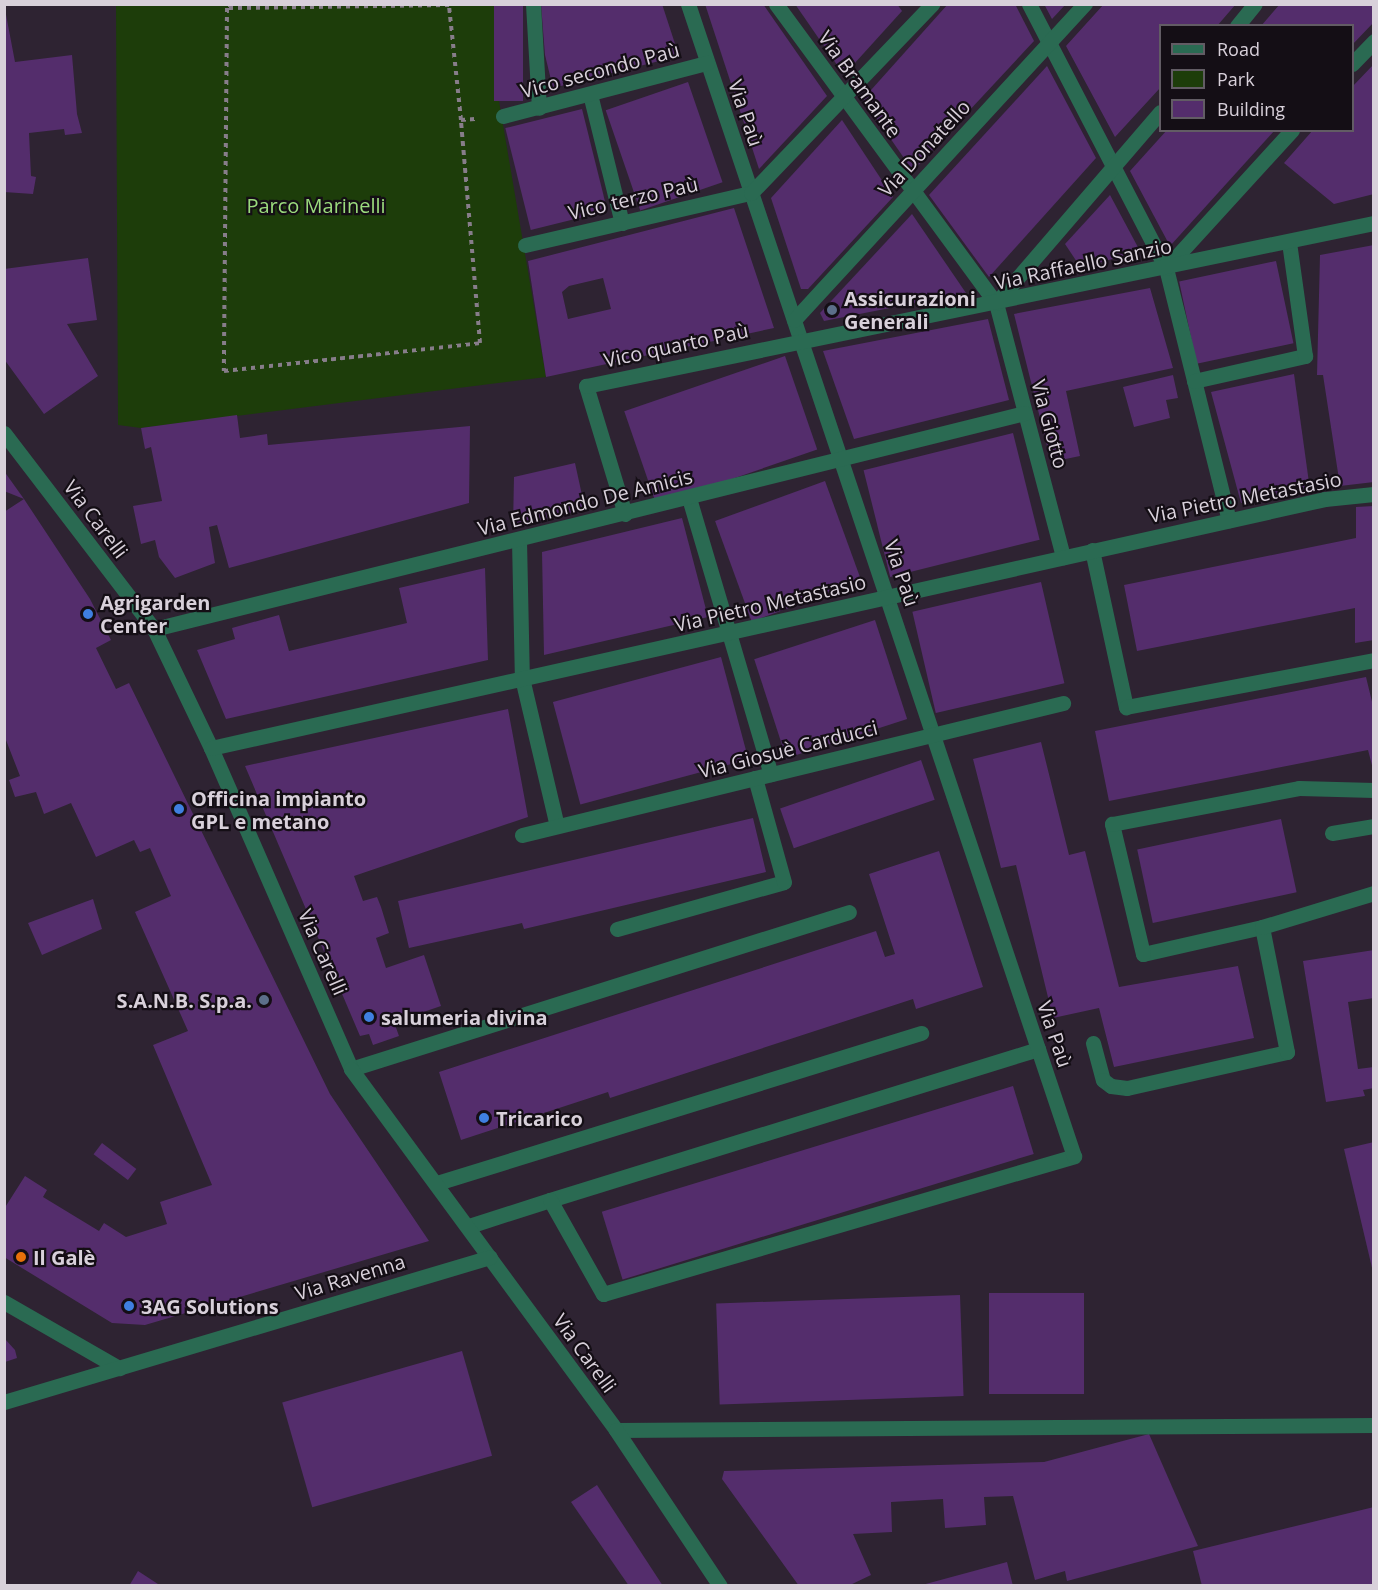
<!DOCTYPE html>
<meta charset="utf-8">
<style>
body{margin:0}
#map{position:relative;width:1378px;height:1590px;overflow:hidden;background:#2e2332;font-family:"Open Sans",sans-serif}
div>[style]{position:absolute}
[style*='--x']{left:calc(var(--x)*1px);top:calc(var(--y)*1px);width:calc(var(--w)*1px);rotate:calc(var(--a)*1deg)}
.green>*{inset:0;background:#1d3d0a}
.building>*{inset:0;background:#542d6c;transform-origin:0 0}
.path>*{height:4px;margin-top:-2px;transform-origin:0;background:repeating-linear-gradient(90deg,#877d8a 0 4.5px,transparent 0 9px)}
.lane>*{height:15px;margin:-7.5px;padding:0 7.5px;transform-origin:7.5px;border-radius:7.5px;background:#2a6a52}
.street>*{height:15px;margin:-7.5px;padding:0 7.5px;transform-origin:7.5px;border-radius:7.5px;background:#2a6a52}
.dots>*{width:16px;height:16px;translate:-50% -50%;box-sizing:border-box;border:3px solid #140e15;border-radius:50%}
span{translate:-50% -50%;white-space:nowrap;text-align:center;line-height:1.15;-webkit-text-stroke:4.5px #140e15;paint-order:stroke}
.street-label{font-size:20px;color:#d8d0da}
.park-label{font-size:20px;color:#9bdb7d}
.poi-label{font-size:20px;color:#d8d0da;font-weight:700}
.left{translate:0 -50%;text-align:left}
.right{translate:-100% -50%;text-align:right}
.frame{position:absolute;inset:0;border:6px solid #d8d0da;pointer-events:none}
.legend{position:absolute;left:1159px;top:24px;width:195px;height:108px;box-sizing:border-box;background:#140e15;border:2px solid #625c64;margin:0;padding:8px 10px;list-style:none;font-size:18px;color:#d8d0da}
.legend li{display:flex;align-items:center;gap:12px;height:30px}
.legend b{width:30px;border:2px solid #625c64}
</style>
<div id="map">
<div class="green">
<i style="clip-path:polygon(116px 5px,494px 5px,499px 101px,546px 377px,141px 428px,118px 425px)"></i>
</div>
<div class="building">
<i style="clip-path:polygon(4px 4px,15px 62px,72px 55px,77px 114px,82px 133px,65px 135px,64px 129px,29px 133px,31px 176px,36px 177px,33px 194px,4px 192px)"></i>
<i style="left:494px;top:4px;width:29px;height:97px"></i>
<i style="clip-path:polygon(541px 4px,662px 4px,679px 56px,553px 88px,545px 55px)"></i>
<i style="clip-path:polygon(705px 4px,763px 4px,827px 96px,759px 169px)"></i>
<i style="clip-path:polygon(795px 4px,897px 4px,902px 11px,844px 75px)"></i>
<i style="clip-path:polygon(948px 4px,1015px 4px,1034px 41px,913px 171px,863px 99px)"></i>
<i style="clip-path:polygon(1044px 4px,1066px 4px,1052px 19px)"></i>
<i style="clip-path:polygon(1104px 4px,1236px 4px,1217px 26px,1160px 26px,1160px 88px,1115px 137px,1066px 46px)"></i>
<i style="clip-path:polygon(1280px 4px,1374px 4px,1374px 22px,1352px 45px,1352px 26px,1261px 26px)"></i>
<i style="clip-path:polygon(1374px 64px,1374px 194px,1334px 204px,1284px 163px,1313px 130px,1352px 130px,1352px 87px)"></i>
<i style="clip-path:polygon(1047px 66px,1096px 158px,989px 277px,929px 195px)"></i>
<i style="left:688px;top:82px;width:106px;height:87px;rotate:71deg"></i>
<i style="left:582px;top:109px;width:105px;height:79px;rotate:76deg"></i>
<i style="clip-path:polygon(842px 120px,893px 197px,808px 289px,801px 289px,771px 198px)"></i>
<i style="clip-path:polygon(1167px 130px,1275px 130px,1170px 246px,1130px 171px)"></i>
<i style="clip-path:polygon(1110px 195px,1140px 251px,1081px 268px,1065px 244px)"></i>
<i style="clip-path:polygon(evenodd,734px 208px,774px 328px,546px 377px,528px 261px,734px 208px,603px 278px,611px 309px,568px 319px,562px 292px,569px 286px,603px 278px)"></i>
<i style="clip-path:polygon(912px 214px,966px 293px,824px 321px,820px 313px)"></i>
<i style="clip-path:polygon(1374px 245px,1374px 482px,1340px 486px,1323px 375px,1317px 375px,1320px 255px)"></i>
<i style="clip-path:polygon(88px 258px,97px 320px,67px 324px,98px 376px,44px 414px,4px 359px,4px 269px)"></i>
<i style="left:1276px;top:261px;width:84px;height:99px;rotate:78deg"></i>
<i style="clip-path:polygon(1150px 288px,1173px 368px,1066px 391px,1080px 456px,1051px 462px,1014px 314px)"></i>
<i style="clip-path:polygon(988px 319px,1009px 400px,854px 439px,823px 351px)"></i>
<i style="left:785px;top:356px;width:99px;height:170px;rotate:71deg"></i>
<i style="clip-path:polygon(1294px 374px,1310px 490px,1241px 503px,1211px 392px)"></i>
<i style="clip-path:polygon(1173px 375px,1178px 398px,1166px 400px,1170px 418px,1134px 427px,1123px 387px)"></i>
<i style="clip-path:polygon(237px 415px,240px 438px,267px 434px,268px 445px,470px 426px,469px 503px,229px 568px,217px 525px,209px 527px,215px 563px,175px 578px,159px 557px,155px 540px,141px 544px,133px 506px,162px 501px,151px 447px,145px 449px,141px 428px)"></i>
<i style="left:1013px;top:433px;width:110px;height:154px;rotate:76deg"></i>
<i style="clip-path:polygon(575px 463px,585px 509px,513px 527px,514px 477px)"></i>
<i style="clip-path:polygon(4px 471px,24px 499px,90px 599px,111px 640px,96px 648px,116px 689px,129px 683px,330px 1094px,429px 1241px,145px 1325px,112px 1323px,4px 1257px,4px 1209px,25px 1176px,47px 1190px,43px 1197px,99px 1231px,104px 1223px,126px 1237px,167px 1224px,160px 1202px,212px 1185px,153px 1045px,188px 1031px,135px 912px,171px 896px,150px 848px,140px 852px,134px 840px,96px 857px,71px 803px,44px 814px,36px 792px,15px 797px,9px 780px,20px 776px,4px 735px,4px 512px,24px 499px,4px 491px)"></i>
<i style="left:825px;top:481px;width:107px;height:117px;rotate:70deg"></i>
<i style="clip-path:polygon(1374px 506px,1374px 640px,1355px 643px,1355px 608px,1137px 651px,1124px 585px,1356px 538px,1356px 507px)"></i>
<i style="clip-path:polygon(682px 518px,708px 617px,544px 655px,542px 552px)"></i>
<i style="clip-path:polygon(485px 568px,488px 660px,226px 719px,197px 650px,235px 639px,232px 628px,279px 615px,289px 651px,310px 646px,407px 623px,399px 588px)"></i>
<i style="left:1041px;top:582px;width:104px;height:132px;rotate:77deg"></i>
<i style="left:875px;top:620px;width:104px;height:127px;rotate:72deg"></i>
<i style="left:721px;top:657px;width:106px;height:174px;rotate:75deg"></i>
<i style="clip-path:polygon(1366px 677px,1374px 710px,1374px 773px,1368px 750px,1109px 801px,1095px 731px)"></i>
<i style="clip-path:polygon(508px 709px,528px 817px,354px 876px,363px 901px,377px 897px,381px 907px,389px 933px,376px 938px,386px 968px,424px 955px,441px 1006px,394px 1022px,399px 1036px,373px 1045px,369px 1034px,360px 1036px,245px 766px)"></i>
<i style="clip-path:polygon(1041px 742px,1069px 855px,1085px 851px,1119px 987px,1238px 966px,1254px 1038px,1114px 1067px,1099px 1008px,1053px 1018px,1016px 865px,1001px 868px,973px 759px)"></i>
<i style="left:921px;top:760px;width:42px;height:149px;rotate:71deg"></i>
<i style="clip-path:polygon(753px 818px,766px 872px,524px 929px,522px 923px,518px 924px,409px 948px,398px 901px)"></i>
<i style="left:1281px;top:819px;width:75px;height:147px;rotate:78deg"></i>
<i style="clip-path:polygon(939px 851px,983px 987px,916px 1009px,913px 999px,610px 1098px,608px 1092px,461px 1140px,439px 1072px,876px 931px,885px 957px,895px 954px,869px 874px)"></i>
<i style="clip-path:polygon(93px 899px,102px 929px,42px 955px,28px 923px)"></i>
<i style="clip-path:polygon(1374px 950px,1374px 998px,1348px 1002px,1358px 1069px,1374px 1067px,1374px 1088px,1363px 1090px,1365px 1096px,1326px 1102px,1303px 961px)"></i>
<i style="left:1013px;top:1086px;width:71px;height:430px;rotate:73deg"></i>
<i style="clip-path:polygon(1374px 1142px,1374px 1272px,1373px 1272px,1344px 1149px)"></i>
<i style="left:102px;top:1143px;width:43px;height:14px;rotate:37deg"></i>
<i style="left:989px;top:1293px;width:95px;height:101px"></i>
<i style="left:960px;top:1295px;width:101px;height:244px;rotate:88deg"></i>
<i style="clip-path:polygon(5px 1339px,15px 1350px,17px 1358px,5px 1362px)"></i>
<i style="left:462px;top:1351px;width:109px;height:187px;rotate:74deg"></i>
<i style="clip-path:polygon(1149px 1434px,1198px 1546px,1067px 1581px,1065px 1571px,1035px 1580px,1013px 1496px,984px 1497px,986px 1525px,945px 1528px,943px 1499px,891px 1502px,892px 1532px,853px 1534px,871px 1575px,848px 1586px,799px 1586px,722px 1479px,724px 1471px,1044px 1462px)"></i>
<i style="clip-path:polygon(597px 1485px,663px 1586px,629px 1586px,571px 1502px)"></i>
<i style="clip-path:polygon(1374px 1507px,1374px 1586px,1202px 1586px,1193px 1551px)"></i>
<i style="clip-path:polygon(1007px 1562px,1013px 1586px,922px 1586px,922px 1585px)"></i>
<i style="clip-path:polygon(138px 1571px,161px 1586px,129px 1586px)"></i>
</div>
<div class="path">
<i style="--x:461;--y:120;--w:116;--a:-96"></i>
<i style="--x:449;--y:5;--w:222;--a:179.2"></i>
<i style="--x:227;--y:8;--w:363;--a:90.5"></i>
<i style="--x:224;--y:371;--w:258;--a:-6.2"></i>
<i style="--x:480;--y:343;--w:224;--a:-94.9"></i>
<i style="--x:461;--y:120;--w:14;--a:-4"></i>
</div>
<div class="lane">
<i style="--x:1092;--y:550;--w:161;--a:77.8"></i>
<i style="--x:1126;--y:707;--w:252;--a:-10.7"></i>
<i style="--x:1332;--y:833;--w:43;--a:-9.5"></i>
<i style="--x:1262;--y:927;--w:122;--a:167.2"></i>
<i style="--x:1143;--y:954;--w:134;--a:-103.4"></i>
<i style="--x:1112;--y:824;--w:190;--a:-10.9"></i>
<i style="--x:1299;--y:788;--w:75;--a:1.5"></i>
<i style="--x:617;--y:929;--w:173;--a:-15.7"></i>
<i style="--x:784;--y:882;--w:108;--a:-105.6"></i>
<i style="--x:1093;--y:1043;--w:38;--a:75"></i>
<i style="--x:1103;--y:1080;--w:10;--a:37"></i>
<i style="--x:1111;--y:1086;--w:16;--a:7"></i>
<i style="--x:1127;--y:1088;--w:164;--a:-12.7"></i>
<i style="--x:1287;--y:1052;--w:127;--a:-101.3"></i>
<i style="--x:1262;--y:927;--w:117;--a:-16.9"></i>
<i style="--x:351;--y:1069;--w:522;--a:-17.5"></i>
<i style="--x:437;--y:1183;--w:507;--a:-17.22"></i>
<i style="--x:550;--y:1200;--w:511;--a:-17.19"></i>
<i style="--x:469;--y:1226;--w:85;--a:-17.8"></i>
<i style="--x:550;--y:1200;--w:108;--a:60.6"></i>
<i style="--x:603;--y:1294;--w:491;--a:-16.3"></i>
<i style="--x:616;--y:1430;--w:758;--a:-0.38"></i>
</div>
<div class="street">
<i style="--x:533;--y:4;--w:104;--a:86.7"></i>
<i style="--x:688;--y:4;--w:1215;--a:71.48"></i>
<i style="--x:776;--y:4;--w:371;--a:53.7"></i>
<i style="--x:996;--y:303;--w:263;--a:75.2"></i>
<i style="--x:1029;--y:4;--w:297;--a:62.6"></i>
<i style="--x:1166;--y:268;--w:260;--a:76"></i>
<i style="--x:1237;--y:26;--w:28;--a:-51"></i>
<i style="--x:1352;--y:64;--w:32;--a:-46"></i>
<i style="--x:590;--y:94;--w:133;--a:76.1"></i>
<i style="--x:503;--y:116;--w:211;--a:-14.6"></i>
<i style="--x:525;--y:245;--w:232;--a:-13"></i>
<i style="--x:751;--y:193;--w:262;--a:-46.2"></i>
<i style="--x:1166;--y:268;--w:187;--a:-47.6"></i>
<i style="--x:996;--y:303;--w:252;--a:-49.3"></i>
<i style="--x:794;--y:320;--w:430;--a:-47.4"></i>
<i style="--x:1194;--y:381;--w:114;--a:-12.7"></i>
<i style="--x:1305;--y:356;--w:115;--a:-98"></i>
<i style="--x:4;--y:433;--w:247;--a:52.6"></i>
<i style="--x:154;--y:629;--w:132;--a:64.4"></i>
<i style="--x:211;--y:748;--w:350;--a:66.4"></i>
<i style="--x:351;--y:1069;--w:448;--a:53.7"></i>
<i style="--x:616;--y:1430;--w:187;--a:56.3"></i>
<i style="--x:689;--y:498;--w:288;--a:73.5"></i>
<i style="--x:625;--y:514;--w:134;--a:-106.9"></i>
<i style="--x:586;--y:386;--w:805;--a:-11.69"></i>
<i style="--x:519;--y:540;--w:138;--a:88.8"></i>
<i style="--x:522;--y:678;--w:152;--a:76.7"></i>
<i style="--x:154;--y:629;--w:897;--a:-13.93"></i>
<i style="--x:211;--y:748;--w:1141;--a:-12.6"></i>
<i style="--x:1325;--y:499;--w:49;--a:-5.8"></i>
<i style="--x:522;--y:835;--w:557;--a:-13.71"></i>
<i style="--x:4;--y:1302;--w:133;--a:29.9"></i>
<i style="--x:4;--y:1402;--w:507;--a:-16.61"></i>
</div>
<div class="dots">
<i style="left:832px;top:310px;background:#5c6f8a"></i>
<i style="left:88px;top:614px;background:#3f7fe0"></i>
<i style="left:179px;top:809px;background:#3f7fe0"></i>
<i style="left:264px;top:1000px;background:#5c6f8a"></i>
<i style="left:369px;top:1017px;background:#3f7fe0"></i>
<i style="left:484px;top:1118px;background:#3f7fe0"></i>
<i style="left:21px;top:1257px;background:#e8710a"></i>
<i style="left:129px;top:1306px;background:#3f7fe0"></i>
</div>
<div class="street-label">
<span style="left:600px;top:70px;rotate:-15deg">Vico secondo Paù</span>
<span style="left:860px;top:84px;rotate:54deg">Via Bramante</span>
<span style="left:746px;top:113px;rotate:71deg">Via Paù</span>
<span style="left:924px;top:148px;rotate:-47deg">Via Donatello</span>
<span style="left:633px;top:198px;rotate:-13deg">Vico terzo Paù</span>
<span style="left:1083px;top:264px;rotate:-12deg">Via Raffaello Sanzio</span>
<span style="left:676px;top:345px;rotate:-12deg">Vico quarto Paù</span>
<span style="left:1050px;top:424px;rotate:75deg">Via Giotto</span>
<span style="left:1245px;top:497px;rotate:-11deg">Via Pietro Metastasio</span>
<span style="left:585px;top:502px;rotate:-14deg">Via Edmondo De Amicis</span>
<span style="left:96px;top:519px;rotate:53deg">Via Carelli</span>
<span style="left:902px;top:573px;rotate:71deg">Via Paù</span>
<span style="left:770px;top:603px;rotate:-13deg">Via Pietro Metastasio</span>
<span style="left:788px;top:749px;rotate:-14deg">Via Giosuè Carducci</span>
<span style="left:323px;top:952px;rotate:66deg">Via Carelli</span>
<span style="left:1055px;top:1034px;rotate:71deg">Via Paù</span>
<span style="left:350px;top:1277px;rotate:-17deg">Via Ravenna</span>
<span style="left:585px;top:1353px;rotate:54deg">Via Carelli</span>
</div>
<div class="park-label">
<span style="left:316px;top:205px">Parco Marinelli</span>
</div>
<div class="poi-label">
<span class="left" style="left:844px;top:310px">Assicurazioni<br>Generali</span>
<span class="left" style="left:100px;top:614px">Agrigarden<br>Center</span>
<span class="left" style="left:191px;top:810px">Officina impianto<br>GPL e metano</span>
<span class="right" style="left:252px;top:1000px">S.A.N.B. S.p.a.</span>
<span class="left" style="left:381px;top:1017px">salumeria divina</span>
<span class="left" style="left:496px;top:1118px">Tricarico</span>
<span class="left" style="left:33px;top:1257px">Il Galè</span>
<span class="left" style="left:141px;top:1306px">3AG Solutions</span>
</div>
<div class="frame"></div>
<ul class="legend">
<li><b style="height:8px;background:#2a6a52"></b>Road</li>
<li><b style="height:16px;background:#1d3d0a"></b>Park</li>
<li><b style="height:16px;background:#542d6c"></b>Building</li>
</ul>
</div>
